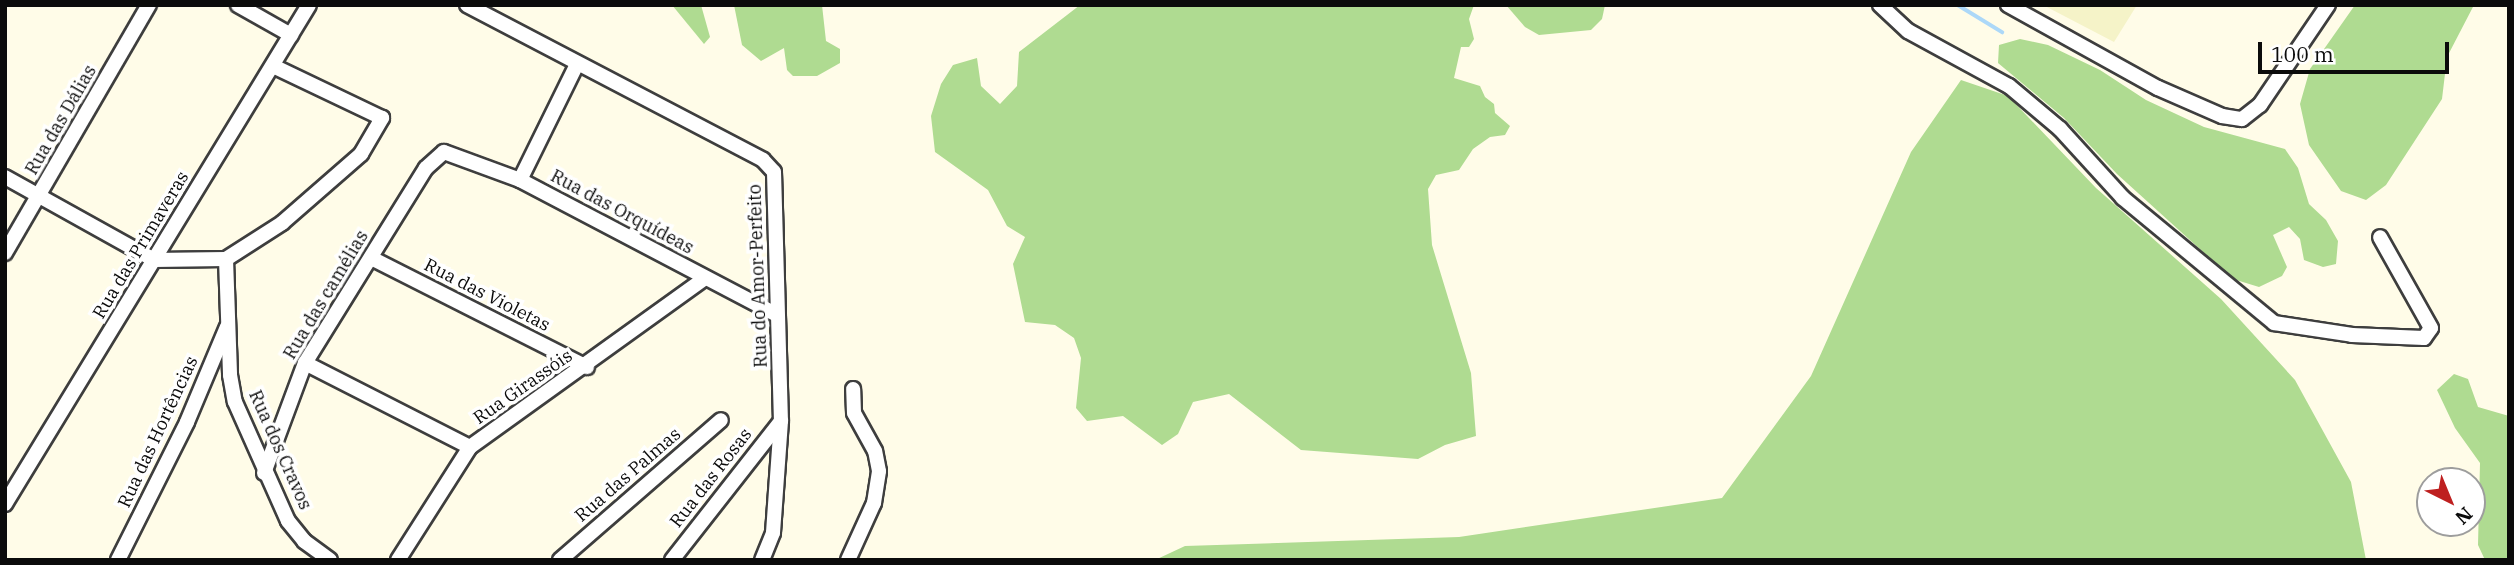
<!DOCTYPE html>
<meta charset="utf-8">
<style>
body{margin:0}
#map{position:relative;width:2514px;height:565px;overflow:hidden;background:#fffce8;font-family:"IBM Plex Serif",serif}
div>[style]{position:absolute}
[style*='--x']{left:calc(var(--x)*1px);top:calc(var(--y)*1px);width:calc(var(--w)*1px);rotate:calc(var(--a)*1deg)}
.farmland>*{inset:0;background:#f5f3c8}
.forest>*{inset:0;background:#afdb91}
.stream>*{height:3.5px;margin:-1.75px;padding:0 1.75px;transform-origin:1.75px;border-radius:1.75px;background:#acd8f8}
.roads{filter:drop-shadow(2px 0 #3e3e3e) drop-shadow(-2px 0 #3e3e3e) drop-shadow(0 2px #3e3e3e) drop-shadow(0 -2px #3e3e3e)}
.minor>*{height:14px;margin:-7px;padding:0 7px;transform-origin:7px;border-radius:7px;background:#fff}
span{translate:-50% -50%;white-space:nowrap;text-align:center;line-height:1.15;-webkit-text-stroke:7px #fff;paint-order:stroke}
.street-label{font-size:18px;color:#0b0b0b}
.frame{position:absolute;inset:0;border:7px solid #0b0b0b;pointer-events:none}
.north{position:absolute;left:2416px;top:467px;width:70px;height:70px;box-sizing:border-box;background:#fff;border:2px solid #9d9d9d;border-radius:50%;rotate:137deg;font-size:19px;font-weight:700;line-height:28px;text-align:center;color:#0b0b0b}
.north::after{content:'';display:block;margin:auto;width:24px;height:32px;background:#be2020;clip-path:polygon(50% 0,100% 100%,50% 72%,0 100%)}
.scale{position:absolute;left:2258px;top:42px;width:191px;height:32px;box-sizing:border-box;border:4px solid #0b0b0b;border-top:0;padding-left:9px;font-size:21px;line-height:24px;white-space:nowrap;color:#0b0b0b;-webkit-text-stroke:5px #fff;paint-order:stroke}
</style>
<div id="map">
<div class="farmland">
<i style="clip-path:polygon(2043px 5px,2137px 5px,2114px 42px)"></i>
</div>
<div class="forest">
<i style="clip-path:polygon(672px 5px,701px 5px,710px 37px,704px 44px)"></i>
<i style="clip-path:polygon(734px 5px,822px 5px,826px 41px,840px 49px,840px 63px,817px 76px,793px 76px,787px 70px,784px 48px,761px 61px,742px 45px)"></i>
<i style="clip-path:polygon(1080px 5px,1474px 5px,1469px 19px,1474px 39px,1469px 47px,1461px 47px,1454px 78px,1480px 86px,1485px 97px,1494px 104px,1495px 113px,1510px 126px,1505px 135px,1490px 137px,1473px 149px,1459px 170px,1436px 175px,1428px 189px,1432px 245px,1471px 373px,1476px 436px,1445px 445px,1418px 459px,1301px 450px,1229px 394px,1193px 402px,1178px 434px,1162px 445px,1123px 416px,1087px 421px,1076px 408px,1081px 358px,1074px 338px,1055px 325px,1025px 322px,1013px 264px,1025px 237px,1007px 226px,988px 190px,935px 152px,931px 116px,941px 84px,953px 65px,977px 58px,981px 86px,1000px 104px,1017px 86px,1019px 52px)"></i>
<i style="clip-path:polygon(1506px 5px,1605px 5px,1602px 19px,1591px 30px,1539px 35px,1525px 27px)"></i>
<i style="clip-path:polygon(2355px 5px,2474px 5px,2447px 57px,2442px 99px,2386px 185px,2366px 200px,2341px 191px,2309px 145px,2300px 104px,2310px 69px)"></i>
<i style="clip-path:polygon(2020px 39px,2048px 45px,2100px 70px,2146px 100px,2204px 127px,2285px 149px,2298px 168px,2309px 204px,2326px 220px,2338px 241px,2336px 264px,2323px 267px,2304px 260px,2300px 239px,2289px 227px,2273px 235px,2287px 267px,2282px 276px,2259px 287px,2233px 279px,2117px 174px,2064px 118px,1998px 63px,1999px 45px)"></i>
<i style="clip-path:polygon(1961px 80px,2008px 96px,2096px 188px,2221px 299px,2295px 380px,2351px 482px,2366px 560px,1155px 560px,1185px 546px,1459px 537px,1722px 498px,1811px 376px,1911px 152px)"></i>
<i style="clip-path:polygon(2454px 374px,2468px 379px,2478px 407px,2509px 416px,2509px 560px,2485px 560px,2478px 545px,2480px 463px,2455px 428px,2437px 390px)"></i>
</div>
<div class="stream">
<i style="--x:1958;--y:5;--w:52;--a:31.5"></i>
</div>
<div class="roads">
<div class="minor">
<i style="--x:238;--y:5;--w:61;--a:29.5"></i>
<i style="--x:467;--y:5;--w:334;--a:27.6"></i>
<i style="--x:763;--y:160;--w:16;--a:47"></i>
<i style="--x:774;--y:172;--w:249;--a:88.4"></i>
<i style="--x:781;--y:421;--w:112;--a:94.1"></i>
<i style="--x:773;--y:533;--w:29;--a:112"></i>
<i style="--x:1880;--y:5;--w:38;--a:43"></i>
<i style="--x:1908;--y:31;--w:115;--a:28.6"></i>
<i style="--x:2009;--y:86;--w:67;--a:40.1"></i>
<i style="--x:2060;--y:129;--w:93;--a:47.6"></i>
<i style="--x:2123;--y:198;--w:196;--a:39.6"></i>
<i style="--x:2274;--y:323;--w:79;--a:8.7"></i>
<i style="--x:2352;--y:335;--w:72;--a:2.4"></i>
<i style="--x:2424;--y:338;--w:12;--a:-55"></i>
<i style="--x:2431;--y:328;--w:104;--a:-119.3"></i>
<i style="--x:2008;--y:5;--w:171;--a:29"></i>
<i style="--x:2158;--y:88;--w:70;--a:23.6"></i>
<i style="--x:2222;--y:116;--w:20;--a:9"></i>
<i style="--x:2242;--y:119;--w:23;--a:-38"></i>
<i style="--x:2260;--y:105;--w:121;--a:-55.8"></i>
<i style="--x:5;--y:177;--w:171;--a:29.1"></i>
<i style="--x:154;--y:260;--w:72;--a:-0.8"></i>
<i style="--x:226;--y:259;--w:67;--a:-32.7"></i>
<i style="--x:282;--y:223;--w:105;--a:-41.1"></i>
<i style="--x:361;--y:154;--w:42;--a:-59.7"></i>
<i style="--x:382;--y:118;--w:121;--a:-154.5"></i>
<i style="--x:520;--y:180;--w:129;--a:-63.8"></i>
<i style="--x:5;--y:253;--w:287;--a:-59.9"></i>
<i style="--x:371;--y:258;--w:242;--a:26.8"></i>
<i style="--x:226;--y:259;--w:116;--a:88"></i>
<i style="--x:230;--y:375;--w:27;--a:80"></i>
<i style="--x:235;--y:402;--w:130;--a:66"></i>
<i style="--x:288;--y:521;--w:26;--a:51"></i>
<i style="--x:304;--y:541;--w:32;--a:36"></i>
<i style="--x:305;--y:363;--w:185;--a:27"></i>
<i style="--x:264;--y:473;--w:117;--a:-69.6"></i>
<i style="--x:305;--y:363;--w:229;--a:-58.2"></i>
<i style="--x:426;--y:168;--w:24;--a:-42"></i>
<i style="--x:444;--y:152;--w:81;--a:20.2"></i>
<i style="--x:520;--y:180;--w:290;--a:27.7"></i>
<i style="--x:5;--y:504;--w:584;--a:-58.65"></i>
<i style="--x:118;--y:560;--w:154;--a:-63.4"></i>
<i style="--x:187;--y:422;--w:103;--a:-67.2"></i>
<i style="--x:398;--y:560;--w:134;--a:-57.5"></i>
<i style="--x:470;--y:447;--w:289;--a:-35.7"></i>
<i style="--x:560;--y:560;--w:213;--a:-41"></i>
<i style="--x:672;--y:560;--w:177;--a:-51.9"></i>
<i style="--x:848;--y:560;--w:63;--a:-65.5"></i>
<i style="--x:874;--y:503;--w:32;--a:-81"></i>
<i style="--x:879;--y:471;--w:20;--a:-101"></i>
<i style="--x:875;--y:451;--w:43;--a:-118.9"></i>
<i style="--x:854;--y:413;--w:24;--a:-92"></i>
</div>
</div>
<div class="street-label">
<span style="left:61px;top:120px;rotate:-60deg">Rua das Dálias</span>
<span style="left:622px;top:212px;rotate:28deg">Rua das Orquídeas</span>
<span style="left:141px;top:245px;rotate:-59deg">Rua das Primaveras</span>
<span style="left:758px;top:276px;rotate:-92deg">Rua do Amor-Perfeito</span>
<span style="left:326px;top:295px;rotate:-59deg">Rua das camélias</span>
<span style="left:487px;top:295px;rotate:27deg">Rua das Violetas</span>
<span style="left:523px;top:387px;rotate:-35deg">Rua Girassóis</span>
<span style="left:158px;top:432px;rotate:-65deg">Rua das Hortências</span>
<span style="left:280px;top:450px;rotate:66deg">Rua dos Cravos</span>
<span style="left:628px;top:475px;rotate:-41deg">Rua das Palmas</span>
<span style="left:711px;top:478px;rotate:-52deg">Rua das Rosas</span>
</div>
<div class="frame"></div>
<div class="north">N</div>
<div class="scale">100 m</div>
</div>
